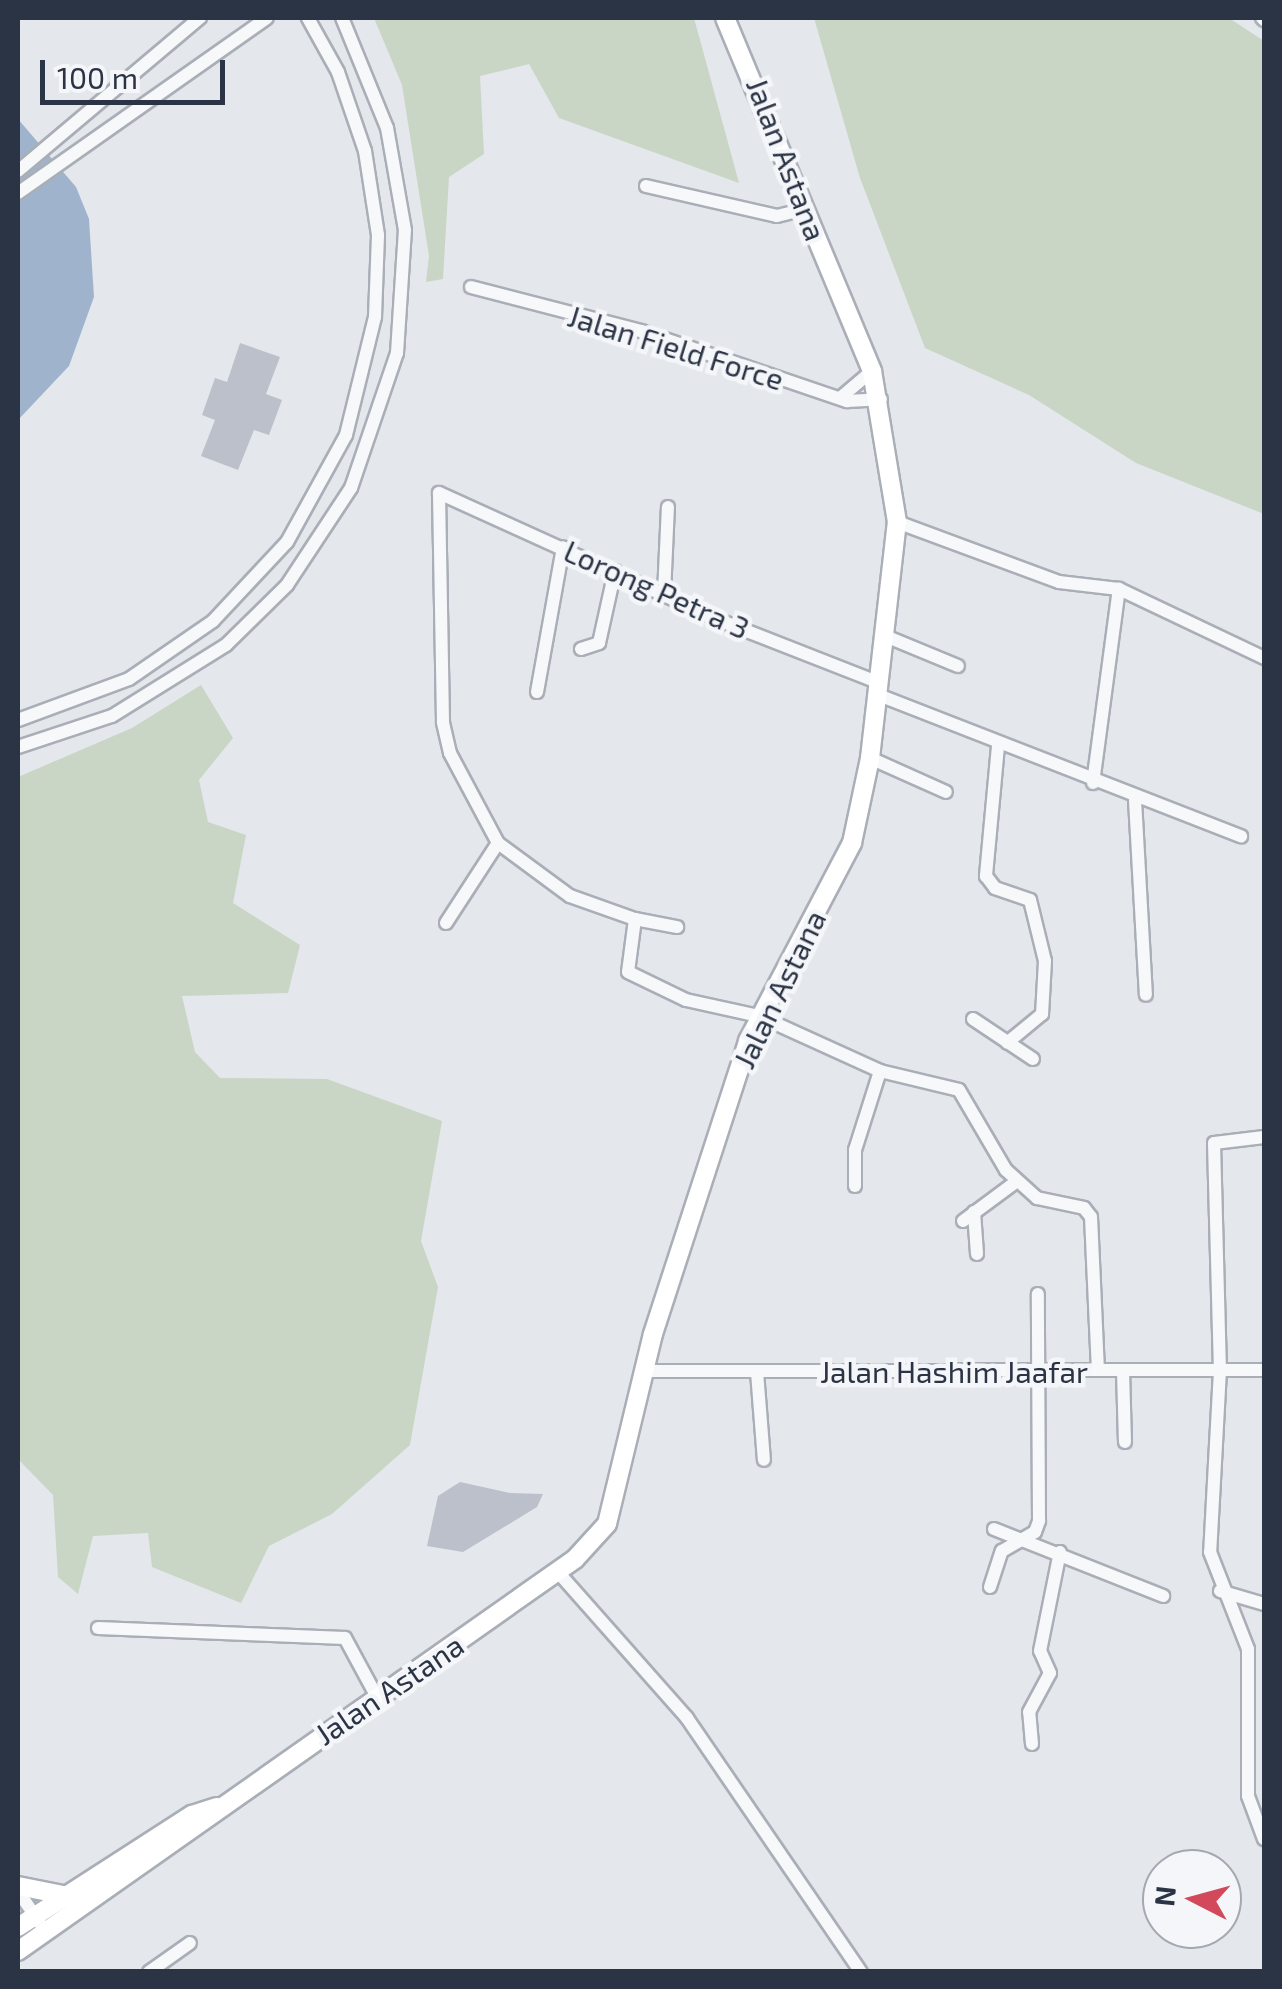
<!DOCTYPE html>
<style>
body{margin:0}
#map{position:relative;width:1282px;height:1989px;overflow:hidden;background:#e4e7ec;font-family:"Exo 2",sans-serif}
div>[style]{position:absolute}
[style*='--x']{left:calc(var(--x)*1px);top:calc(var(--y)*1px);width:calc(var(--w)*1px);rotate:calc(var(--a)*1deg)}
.green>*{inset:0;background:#c9d6c5}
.water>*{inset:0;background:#9fb4cc}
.building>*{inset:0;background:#bbc0ca}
.roads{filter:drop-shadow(2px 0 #a9aeb7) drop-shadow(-2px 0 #a9aeb7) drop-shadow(0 2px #a9aeb7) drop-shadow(0 -2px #a9aeb7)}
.minor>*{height:12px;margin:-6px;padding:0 6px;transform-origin:6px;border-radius:6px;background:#f7f8fa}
.major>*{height:18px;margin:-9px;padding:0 9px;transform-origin:9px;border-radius:9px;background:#fff}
span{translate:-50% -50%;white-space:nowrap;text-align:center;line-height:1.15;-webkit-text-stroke:9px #f4f6f9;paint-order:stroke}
.street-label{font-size:30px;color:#2b3445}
.frame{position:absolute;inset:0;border:20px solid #2b3445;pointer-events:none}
.north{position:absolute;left:1142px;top:1849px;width:100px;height:100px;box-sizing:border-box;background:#f4f6f9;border:2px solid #a4a8b1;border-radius:50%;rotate:276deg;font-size:28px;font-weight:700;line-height:40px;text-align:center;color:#2b3445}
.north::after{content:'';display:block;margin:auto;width:35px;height:45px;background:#d1495b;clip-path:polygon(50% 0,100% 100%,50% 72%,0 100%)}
.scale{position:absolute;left:40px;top:60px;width:185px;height:45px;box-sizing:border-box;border:5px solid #2b3445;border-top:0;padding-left:12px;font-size:30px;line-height:35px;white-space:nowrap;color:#2b3445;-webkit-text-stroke:8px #f4f6f9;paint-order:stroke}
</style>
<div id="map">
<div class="green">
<i style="clip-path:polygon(694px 18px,739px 183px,559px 118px,529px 64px,480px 76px,484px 154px,449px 177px,443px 279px,426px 282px,429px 256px,402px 85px,374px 18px)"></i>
<i style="clip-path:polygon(814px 18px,1229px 18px,1264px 41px,1264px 514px,1136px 463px,1029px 395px,925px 348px,860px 178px)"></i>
<i style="clip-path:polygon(201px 685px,233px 738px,199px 780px,208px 822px,246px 835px,233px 903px,300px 945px,288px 993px,182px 996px,195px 1052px,220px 1078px,327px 1079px,442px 1121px,421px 1241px,438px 1287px,410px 1445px,332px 1514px,269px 1546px,241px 1603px,152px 1567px,148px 1533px,93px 1536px,78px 1594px,58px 1577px,53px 1495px,18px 1459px,18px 777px,132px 728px)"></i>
</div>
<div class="water">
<i style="clip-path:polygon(18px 119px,76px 187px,89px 219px,94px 297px,69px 366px,18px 420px)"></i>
</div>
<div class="building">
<i style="clip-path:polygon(240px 343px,280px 357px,266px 394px,282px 400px,269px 435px,254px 430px,238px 470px,201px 456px,215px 420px,202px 415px,215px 378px,227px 382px)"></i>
<i style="clip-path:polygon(460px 1482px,510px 1493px,543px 1494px,537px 1507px,463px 1552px,427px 1546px,438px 1496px)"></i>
</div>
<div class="roads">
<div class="minor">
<i style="--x:1262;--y:18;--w:3;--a:45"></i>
<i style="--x:18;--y:171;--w:238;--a:-40.1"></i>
<i style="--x:646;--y:186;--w:134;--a:12.9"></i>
<i style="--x:777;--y:216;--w:29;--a:-14"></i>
<i style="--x:18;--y:193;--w:304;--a:-35.1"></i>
<i style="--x:471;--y:287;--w:176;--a:14.5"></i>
<i style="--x:641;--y:331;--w:218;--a:18.8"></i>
<i style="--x:847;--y:401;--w:34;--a:-3"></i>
<i style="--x:840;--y:398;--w:42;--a:-40.2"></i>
<i style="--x:897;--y:522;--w:173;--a:20.3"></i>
<i style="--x:1059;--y:582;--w:60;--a:6.7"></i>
<i style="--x:1119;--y:589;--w:161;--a:25.4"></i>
<i style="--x:664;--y:594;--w:87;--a:-87.4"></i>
<i style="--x:883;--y:635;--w:81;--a:22.5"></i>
<i style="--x:581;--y:649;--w:19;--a:-18"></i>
<i style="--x:599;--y:643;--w:74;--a:-77.5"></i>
<i style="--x:537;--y:692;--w:147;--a:-79.8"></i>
<i style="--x:876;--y:694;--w:392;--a:21.3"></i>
<i style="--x:18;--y:720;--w:118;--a:-20.3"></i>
<i style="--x:129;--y:679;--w:102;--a:-34.6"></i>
<i style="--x:213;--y:621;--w:108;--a:-46.9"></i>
<i style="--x:287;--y:542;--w:122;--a:-61.1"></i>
<i style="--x:346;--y:435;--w:122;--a:-76.2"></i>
<i style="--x:375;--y:317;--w:82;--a:-87.9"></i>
<i style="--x:378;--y:235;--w:85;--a:-98.8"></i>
<i style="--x:365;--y:151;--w:83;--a:-108.9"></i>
<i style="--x:338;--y:72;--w:62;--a:-119.1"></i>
<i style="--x:998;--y:746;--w:131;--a:95.3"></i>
<i style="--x:986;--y:876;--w:15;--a:53"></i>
<i style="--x:995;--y:888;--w:37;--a:19"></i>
<i style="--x:1030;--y:900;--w:63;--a:76.2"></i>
<i style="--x:1045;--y:961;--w:53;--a:93.2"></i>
<i style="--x:1042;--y:1014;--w:45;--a:140.4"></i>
<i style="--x:18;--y:747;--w:99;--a:-18.3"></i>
<i style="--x:112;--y:716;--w:134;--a:-31.9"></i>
<i style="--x:226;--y:645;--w:86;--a:-44.5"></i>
<i style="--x:287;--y:585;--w:116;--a:-56.6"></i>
<i style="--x:351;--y:488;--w:143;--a:-71.2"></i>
<i style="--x:397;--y:353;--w:123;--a:-86.3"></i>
<i style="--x:405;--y:230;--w:104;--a:-100"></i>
<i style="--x:387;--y:128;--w:119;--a:-112.2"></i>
<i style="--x:870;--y:758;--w:83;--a:24.1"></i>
<i style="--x:1093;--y:783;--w:196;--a:-82.4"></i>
<i style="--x:1135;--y:800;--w:195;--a:86.8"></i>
<i style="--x:498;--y:843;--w:102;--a:-118.1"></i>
<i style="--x:450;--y:753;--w:32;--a:-103"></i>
<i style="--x:443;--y:722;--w:229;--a:-91"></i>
<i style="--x:439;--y:493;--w:307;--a:24.4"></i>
<i style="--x:719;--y:620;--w:170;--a:21.4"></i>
<i style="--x:635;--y:919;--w:43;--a:10.8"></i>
<i style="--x:446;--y:923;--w:95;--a:-57"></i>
<i style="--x:498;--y:843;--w:89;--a:36.4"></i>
<i style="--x:570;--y:896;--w:69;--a:19.5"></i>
<i style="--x:635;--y:919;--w:53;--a:97.5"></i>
<i style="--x:628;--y:972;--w:64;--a:25.8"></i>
<i style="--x:686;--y:1000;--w:75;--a:12.4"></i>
<i style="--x:759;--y:1016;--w:133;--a:24.4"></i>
<i style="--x:880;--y:1071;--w:81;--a:13.5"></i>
<i style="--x:959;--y:1090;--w:93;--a:59.6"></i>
<i style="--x:1006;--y:1170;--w:42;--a:42.1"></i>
<i style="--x:1037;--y:1198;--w:48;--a:12"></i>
<i style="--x:1084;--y:1208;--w:11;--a:52"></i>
<i style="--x:1091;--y:1217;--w:153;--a:87.4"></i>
<i style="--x:973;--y:1019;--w:72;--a:33.7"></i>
<i style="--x:1264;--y:1137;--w:50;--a:173.2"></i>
<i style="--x:1214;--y:1143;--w:227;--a:88.5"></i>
<i style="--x:1220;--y:1370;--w:182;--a:93.1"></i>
<i style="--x:1210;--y:1552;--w:104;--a:68.6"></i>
<i style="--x:1248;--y:1649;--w:147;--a:90"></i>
<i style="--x:1248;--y:1796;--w:46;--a:69.6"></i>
<i style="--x:855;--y:1186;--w:36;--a:-90"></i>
<i style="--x:855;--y:1150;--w:83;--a:-72.4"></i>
<i style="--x:974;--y:1212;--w:42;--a:85.9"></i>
<i style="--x:963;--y:1221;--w:67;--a:-36.5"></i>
<i style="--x:644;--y:1371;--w:620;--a:-0.09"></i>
<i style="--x:1123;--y:1371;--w:71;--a:88.4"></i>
<i style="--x:757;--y:1372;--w:88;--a:85.5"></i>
<i style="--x:994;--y:1529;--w:182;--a:21.6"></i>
<i style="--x:557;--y:1571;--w:196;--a:48.5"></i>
<i style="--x:687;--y:1718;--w:308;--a:55.6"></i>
<i style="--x:990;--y:1587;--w:38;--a:-72"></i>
<i style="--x:1002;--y:1551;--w:38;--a:-30"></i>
<i style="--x:1035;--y:1532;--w:12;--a:-70"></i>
<i style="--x:1039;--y:1521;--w:227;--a:-90.3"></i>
<i style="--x:1220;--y:1591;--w:46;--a:16.5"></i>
<i style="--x:98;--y:1628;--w:247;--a:2.3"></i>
<i style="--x:345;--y:1638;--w:69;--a:61.6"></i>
<i style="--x:1032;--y:1744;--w:32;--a:-95"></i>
<i style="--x:1029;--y:1712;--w:44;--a:-61.7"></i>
<i style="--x:1050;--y:1673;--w:24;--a:-114"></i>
<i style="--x:1040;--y:1651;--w:101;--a:-78.6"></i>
<i style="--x:18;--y:1891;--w:50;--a:55.7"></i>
<i style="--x:149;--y:1972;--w:50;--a:-35.3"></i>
</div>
<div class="major">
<i style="--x:18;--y:1886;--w:46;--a:11.3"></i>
<i style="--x:18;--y:1927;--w:207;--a:-32.8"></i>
<i style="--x:192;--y:1815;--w:26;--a:-18"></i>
<i style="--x:18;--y:1951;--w:681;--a:-35.14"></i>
<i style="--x:575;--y:1559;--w:47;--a:-47.6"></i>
<i style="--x:607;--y:1524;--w:195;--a:-76.4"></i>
<i style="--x:653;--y:1334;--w:308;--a:-72"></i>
<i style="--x:748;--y:1041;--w:224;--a:-62.3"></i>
<i style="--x:852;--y:843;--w:87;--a:-78"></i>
<i style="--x:870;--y:758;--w:238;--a:-83.5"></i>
<i style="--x:897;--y:522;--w:153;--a:-99.4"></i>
<i style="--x:872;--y:371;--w:382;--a:-112.6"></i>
</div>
</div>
<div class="street-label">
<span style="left:787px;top:159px;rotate:69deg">Jalan Astana</span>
<span style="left:676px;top:347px;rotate:17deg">Jalan Field Force</span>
<span style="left:657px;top:589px;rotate:24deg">Lorong Petra 3</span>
<span style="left:779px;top:989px;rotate:-64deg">Jalan Astana</span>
<span style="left:954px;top:1371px">Jalan Hashim Jaafar</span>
<span style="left:389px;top:1689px;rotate:-34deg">Jalan Astana</span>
</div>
<div class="frame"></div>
<div class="north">N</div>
<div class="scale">100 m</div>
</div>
